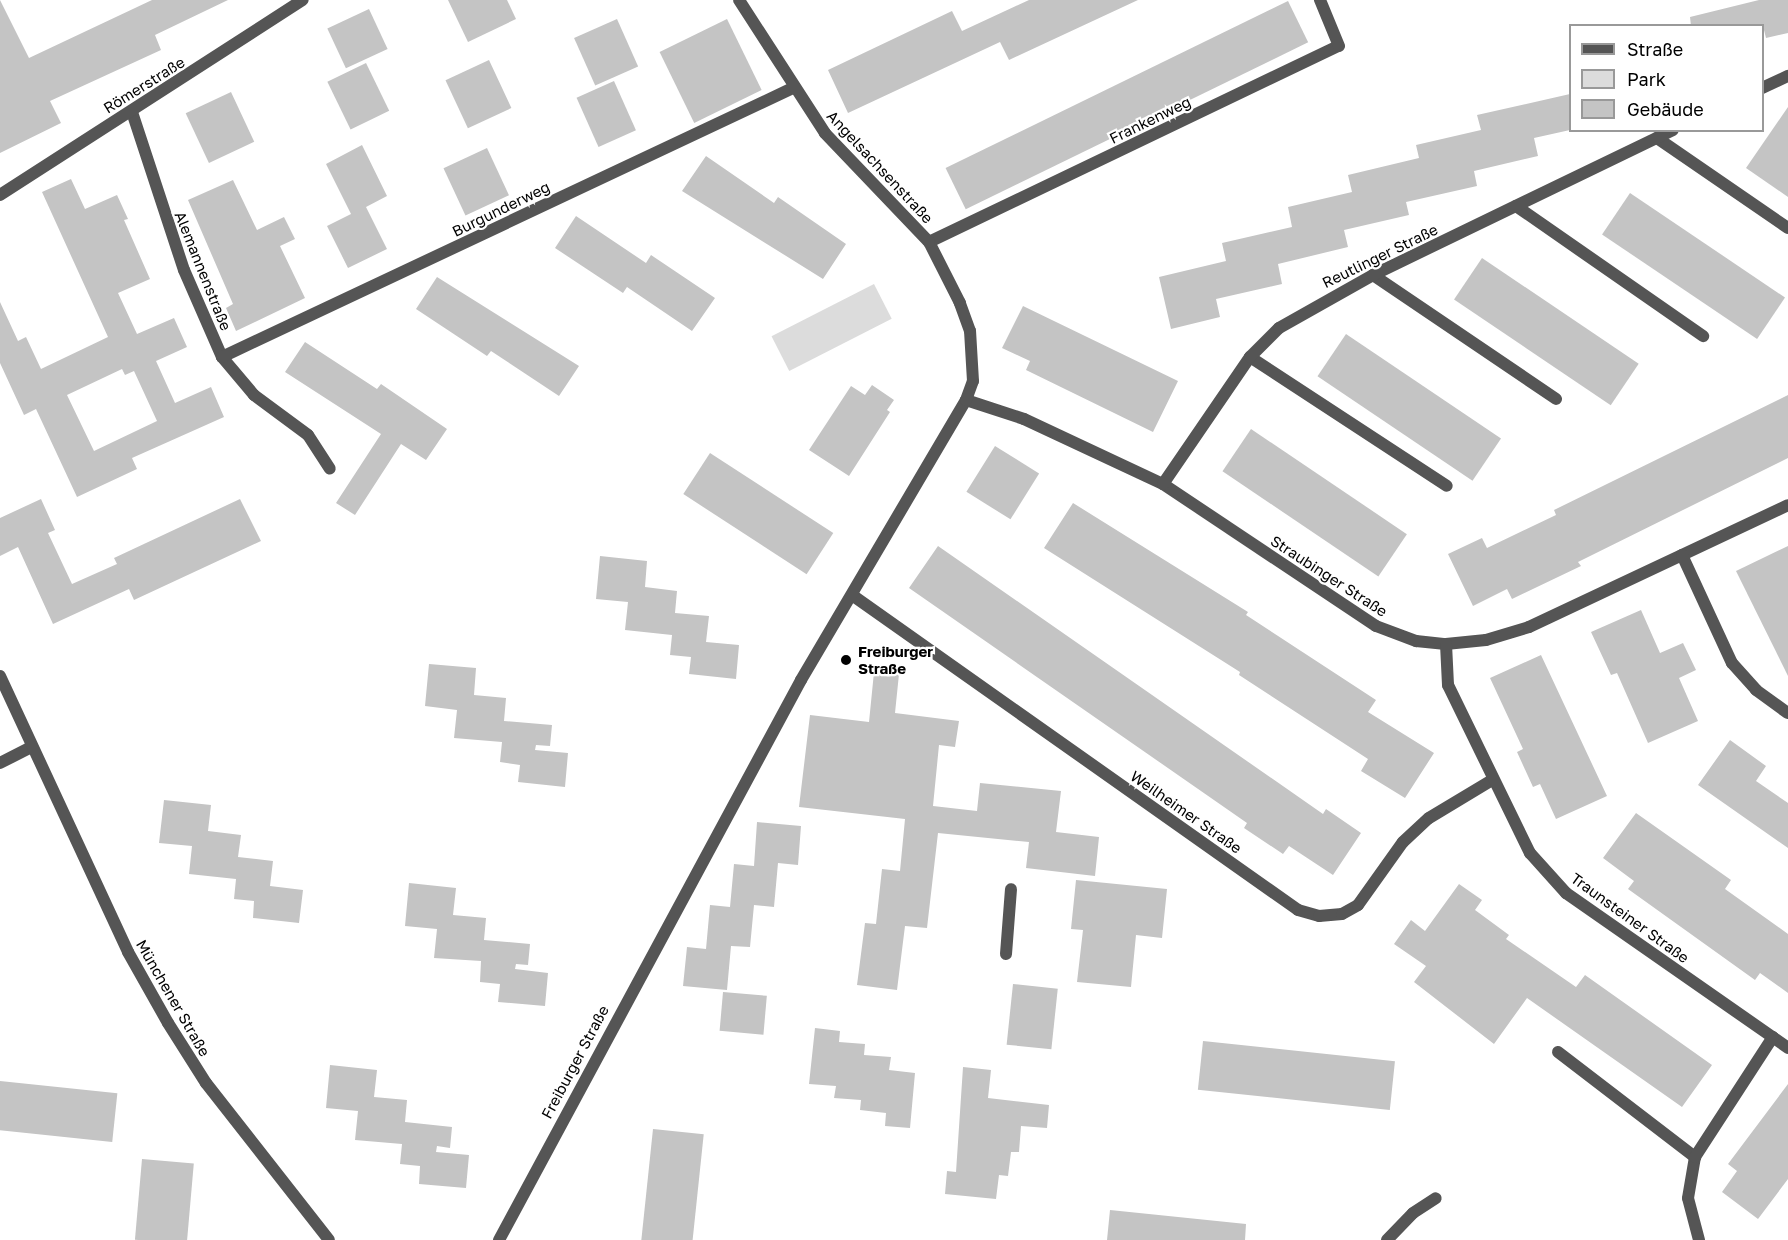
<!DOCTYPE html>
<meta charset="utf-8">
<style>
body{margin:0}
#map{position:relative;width:1788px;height:1240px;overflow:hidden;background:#fff;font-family:"Golos Text",sans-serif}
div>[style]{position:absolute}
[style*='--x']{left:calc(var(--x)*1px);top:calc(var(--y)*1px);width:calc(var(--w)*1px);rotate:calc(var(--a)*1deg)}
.green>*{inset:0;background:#dcdcdc;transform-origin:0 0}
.building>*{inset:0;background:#c4c4c4;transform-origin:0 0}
.lane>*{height:12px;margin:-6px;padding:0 6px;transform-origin:6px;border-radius:6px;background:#555}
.street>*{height:12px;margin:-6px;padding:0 6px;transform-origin:6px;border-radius:6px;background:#555}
.dots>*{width:16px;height:16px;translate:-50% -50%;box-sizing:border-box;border:3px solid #fff;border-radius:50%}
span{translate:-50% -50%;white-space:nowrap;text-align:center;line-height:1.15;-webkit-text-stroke:4.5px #fff;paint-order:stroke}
.street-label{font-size:15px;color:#000}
.poi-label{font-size:15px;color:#000;font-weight:700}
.left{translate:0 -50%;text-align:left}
.legend{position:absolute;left:1569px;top:24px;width:195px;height:108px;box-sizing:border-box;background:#fff;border:2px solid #999;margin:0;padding:8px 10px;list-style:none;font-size:18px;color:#000}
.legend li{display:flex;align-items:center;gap:12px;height:30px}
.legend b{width:30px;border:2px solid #999}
</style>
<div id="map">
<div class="green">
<i style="left:874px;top:284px;width:39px;height:115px;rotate:63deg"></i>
</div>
<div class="building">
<i style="clip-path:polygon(0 0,29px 58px,152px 0,228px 0,155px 35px,161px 50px,50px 101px,61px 123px,0 153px)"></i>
<i style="clip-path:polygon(448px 0,507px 0,516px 19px,468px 42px)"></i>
<i style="clip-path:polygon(1029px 0,1138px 0,1009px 60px,1000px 42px,848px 113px,828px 70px,952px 11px,962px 31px)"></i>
<i style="clip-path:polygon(1759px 0,1788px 0,1788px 33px,1766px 38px,1763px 26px,1691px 26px,1690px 17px)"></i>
<i style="left:1288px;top:1px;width:46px;height:381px;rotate:64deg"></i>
<i style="left:369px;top:9px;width:44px;height:46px;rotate:65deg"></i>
<i style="left:617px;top:19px;width:52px;height:47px;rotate:66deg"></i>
<i style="left:727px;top:19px;width:79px;height:75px;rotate:64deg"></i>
<i style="left:489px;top:60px;width:53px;height:48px;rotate:65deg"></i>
<i style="left:366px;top:63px;width:53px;height:43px;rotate:64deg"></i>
<i style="left:614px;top:81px;width:54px;height:41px;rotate:66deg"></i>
<i style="left:231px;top:92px;width:55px;height:50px;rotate:65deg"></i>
<i style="clip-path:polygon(1570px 94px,1570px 130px,1534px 138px,1538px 156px,1474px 171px,1477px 186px,1406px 202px,1409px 215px,1344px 230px,1348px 247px,1278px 264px,1282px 284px,1216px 299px,1220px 317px,1171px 329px,1159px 277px,1226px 261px,1222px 243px,1292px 227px,1288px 207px,1352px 192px,1348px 175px,1419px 158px,1416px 145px,1481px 130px,1477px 115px)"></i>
<i style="clip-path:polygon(1788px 107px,1788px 197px,1746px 168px)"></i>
<i style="clip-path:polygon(362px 145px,387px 196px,366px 207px,387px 249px,348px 268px,327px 226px,351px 214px,326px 164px)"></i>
<i style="left:487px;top:148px;width:52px;height:48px;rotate:65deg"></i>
<i style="clip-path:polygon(706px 156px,774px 203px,778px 197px,846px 244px,823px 279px,682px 191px)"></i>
<i style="clip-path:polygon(evenodd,71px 179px,85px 209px,117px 195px,128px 219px,124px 220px,150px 279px,118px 293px,137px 334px,174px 318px,187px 347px,156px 361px,175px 403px,211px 387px,224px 417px,132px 458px,137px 469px,77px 497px,36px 409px,24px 415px,0 363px,0 302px,18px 341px,26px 337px,41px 369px,108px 337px,42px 192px,71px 179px,122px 369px,125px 375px,134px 371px,157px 421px,94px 451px,67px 395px,122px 369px)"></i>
<i style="clip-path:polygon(233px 180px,257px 230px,284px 217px,295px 239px,280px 246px,305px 298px,236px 331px,226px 308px,233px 304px,188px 200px)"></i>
<i style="left:1630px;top:193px;width:187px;height:50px;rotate:34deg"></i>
<i style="clip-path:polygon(576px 216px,646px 263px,651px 255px,715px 298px,692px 331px,627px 287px,623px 293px,555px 248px)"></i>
<i style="left:1482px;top:258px;width:189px;height:50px;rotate:34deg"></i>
<i style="clip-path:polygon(437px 277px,579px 366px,559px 396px,491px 351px,487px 356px,416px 309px)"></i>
<i style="clip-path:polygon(1023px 306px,1178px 381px,1153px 432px,1026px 370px,1030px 361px,1002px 348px)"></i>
<i style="left:1346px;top:334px;width:187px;height:51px;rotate:34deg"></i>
<i style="clip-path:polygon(305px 342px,377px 389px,381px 384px,447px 429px,426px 460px,401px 444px,355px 515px,336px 503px,381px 434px,285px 372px)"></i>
<i style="clip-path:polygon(872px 385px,894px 400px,887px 410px,890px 412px,849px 476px,809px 450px,851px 386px,865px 395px)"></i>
<i style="clip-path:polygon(1788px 395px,1788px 458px,1578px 562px,1581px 566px,1512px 599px,1507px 589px,1473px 606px,1448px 554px,1482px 538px,1487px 548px,1556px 515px,1554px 510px)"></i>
<i style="left:1251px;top:429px;width:188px;height:51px;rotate:34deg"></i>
<i style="left:995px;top:446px;width:52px;height:54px;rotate:32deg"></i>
<i style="left:710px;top:453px;width:147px;height:49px;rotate:33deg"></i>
<i style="clip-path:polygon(41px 499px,55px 530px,48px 533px,72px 584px,117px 564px,114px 558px,240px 499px,261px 541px,134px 600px,129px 589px,53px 624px,18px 547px,0 556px,0 518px)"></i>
<i style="clip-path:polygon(1073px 503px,1248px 612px,1246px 615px,1376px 700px,1368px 712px,1434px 753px,1405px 798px,1361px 771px,1368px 759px,1239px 675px,1240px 672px,1044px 548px)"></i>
<i style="clip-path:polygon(938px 546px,1323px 814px,1326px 809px,1361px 833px,1333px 875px,1289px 846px,1283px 854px,1244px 828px,1247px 823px,909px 588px)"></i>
<i style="clip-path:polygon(1788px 546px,1788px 676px,1736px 571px)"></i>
<i style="clip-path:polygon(600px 556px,647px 561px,645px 587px,677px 591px,675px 613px,709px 616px,706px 642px,739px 645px,736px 679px,689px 674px,691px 657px,670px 655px,672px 635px,625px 630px,628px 602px,596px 599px)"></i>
<i style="clip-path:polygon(1641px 610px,1660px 653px,1683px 643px,1696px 670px,1679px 678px,1698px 721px,1648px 743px,1617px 673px,1611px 675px,1591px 632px)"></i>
<i style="clip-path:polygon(1541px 655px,1607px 796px,1556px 819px,1540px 784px,1533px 787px,1517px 752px,1523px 749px,1490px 678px)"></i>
<i style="clip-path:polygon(429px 664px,476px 668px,474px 695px,506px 698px,504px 721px,552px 725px,550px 746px,536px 745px,535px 750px,568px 753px,565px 787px,518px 782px,520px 765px,500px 762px,502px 742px,454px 738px,457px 710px,425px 706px)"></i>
<i style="clip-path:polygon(874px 672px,899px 674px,895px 713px,959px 721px,955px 747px,939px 745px,933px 806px,977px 811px,980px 783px,1061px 791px,1056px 832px,1099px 837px,1095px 876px,1026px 868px,1029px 842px,938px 833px,927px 928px,905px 926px,897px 990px,857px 985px,865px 923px,876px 924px,882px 869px,900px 871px,905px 819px,799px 807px,810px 715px,869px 722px)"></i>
<i style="clip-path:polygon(1730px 740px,1766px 766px,1756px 781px,1788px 803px,1788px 848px,1698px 785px)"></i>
<i style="clip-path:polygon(164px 800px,211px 805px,208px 831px,241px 835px,238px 857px,273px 861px,270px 886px,303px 890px,299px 923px,253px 918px,254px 901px,234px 899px,236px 879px,189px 874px,192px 846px,159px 843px)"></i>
<i style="clip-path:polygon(1636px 813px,1731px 880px,1725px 889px,1788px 934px,1788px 993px,1760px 973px,1755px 980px,1628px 889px,1634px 881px,1603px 858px)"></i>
<i style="clip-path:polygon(757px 822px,801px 826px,798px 865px,778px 863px,774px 907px,754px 905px,750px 947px,731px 946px,727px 990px,683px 986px,687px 947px,706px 949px,710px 905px,730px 907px,734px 864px,754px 866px)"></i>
<i style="clip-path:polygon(1076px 880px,1167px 889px,1162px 938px,1136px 935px,1131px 987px,1077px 982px,1083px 930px,1071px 929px)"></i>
<i style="clip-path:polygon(409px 883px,456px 888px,453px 915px,486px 918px,484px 940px,530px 944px,528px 965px,516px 964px,515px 969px,548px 973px,545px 1006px,498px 1002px,500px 984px,480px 982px,481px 961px,434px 958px,437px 929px,405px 926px)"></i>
<i style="clip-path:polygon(1459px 884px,1482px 900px,1475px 910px,1509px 935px,1506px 939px,1576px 987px,1585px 975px,1712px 1065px,1682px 1107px,1527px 998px,1494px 1044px,1414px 982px,1426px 966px,1394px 944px,1411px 920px,1425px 931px)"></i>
<i style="left:1013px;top:984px;width:45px;height:61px;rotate:6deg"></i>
<i style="left:723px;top:992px;width:44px;height:39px;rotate:5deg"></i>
<i style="clip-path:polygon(815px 1028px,840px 1031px,839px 1042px,865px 1044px,864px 1055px,891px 1057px,889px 1070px,915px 1073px,910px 1128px,885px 1126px,886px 1113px,860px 1110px,861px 1100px,834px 1098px,836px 1086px,809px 1084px)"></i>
<i style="left:1203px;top:1041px;width:193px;height:49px;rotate:6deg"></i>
<i style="clip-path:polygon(330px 1065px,377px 1070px,374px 1097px,407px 1100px,405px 1122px,452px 1127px,450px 1148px,437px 1146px,436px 1152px,469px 1155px,466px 1188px,419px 1184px,420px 1166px,400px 1164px,402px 1144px,355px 1140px,358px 1111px,326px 1108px)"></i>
<i style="clip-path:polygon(963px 1067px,991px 1070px,988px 1098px,1049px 1105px,1047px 1128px,1021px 1126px,1019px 1152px,1011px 1152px,1008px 1176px,999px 1175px,996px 1199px,945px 1194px,947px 1171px,956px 1172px)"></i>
<i style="left:0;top:1081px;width:118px;height:49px;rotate:6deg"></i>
<i style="clip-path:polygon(1788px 1084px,1788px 1179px,1758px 1219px,1722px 1192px,1737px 1171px,1728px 1164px)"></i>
<i style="left:653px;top:1129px;width:51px;height:112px;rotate:6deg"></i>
<i style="left:142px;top:1159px;width:52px;height:81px;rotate:5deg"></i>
<i style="clip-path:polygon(1110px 1210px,1246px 1224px,1245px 1240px,1107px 1240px)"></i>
</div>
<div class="lane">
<i style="--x:1657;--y:138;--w:159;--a:34.5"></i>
<i style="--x:1516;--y:206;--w:228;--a:34.8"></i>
<i style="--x:929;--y:242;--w:454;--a:-25.6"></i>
<i style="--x:1339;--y:46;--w:50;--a:-112.4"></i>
<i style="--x:1373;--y:275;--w:221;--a:34.1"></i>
<i style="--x:1250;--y:357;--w:235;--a:33.2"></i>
<i style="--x:0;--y:763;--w:36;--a:-27"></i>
<i style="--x:1006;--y:954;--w:65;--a:-85.6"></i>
<i style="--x:1558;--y:1052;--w:173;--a:37.5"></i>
</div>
<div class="street">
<i style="--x:1762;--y:88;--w:29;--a:-25"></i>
<i style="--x:132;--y:112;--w:166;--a:71.8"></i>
<i style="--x:184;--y:270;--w:95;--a:66.4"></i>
<i style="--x:222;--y:357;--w:50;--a:49.9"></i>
<i style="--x:254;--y:395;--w:67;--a:36.5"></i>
<i style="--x:308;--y:435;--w:40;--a:57.1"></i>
<i style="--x:0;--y:195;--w:360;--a:-32.8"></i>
<i style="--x:222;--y:357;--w:631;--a:-25.23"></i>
<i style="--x:966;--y:400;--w:61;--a:18.1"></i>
<i style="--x:1024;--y:419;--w:153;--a:25.1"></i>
<i style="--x:1163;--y:484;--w:256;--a:33.7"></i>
<i style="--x:1376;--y:626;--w:43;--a:20.6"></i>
<i style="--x:1416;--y:641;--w:30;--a:6"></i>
<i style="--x:1446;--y:644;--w:40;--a:-5.7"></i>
<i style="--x:1486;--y:640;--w:45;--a:-16.8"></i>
<i style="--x:1529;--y:627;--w:286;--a:-25.2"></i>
<i style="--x:1163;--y:484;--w:154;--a:-55.6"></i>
<i style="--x:1250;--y:357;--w:41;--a:-45"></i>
<i style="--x:1279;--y:328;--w:108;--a:-29.4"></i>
<i style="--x:1373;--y:275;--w:333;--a:-25.8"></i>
<i style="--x:1682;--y:555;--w:119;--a:65.2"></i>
<i style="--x:1732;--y:663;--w:36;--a:48"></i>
<i style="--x:1756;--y:690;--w:39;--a:36"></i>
<i style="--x:852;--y:595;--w:546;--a:35.23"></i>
<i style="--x:1298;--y:910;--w:22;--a:16"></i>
<i style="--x:1319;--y:916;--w:23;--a:-5"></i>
<i style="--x:1342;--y:914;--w:18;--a:-29"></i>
<i style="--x:1358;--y:905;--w:77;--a:-54.5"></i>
<i style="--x:1403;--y:842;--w:35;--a:-43"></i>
<i style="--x:1429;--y:818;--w:74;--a:-31.1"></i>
<i style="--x:1446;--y:644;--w:41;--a:87.2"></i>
<i style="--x:1448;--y:685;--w:187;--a:64"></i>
<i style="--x:1530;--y:853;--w:54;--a:48"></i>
<i style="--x:1566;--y:893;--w:271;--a:34.9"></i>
<i style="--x:0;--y:676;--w:304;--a:65.1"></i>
<i style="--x:128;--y:952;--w:81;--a:60.6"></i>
<i style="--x:168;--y:1023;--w:71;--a:57.7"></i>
<i style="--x:206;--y:1083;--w:199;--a:51.9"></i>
<i style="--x:499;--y:1240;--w:636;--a:-61.66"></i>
<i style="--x:801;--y:680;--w:325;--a:-59.5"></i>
<i style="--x:966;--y:400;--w:20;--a:-70"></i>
<i style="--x:973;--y:381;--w:50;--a:-93.4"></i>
<i style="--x:970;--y:331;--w:30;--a:-110"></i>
<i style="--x:960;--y:303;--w:68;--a:-116.9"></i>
<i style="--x:929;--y:242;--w:151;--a:-133.7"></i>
<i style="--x:825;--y:133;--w:158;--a:-122.9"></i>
<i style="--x:1387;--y:1240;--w:37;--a:-46"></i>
<i style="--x:1413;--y:1213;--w:27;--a:-33"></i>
<i style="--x:1699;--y:1240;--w:43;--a:-104.7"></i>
<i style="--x:1688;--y:1198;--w:42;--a:-80.3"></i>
<i style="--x:1695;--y:1157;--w:143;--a:-57"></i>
</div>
<div class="dots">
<i style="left:846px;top:660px;background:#000"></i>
</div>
<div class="street-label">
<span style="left:144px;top:85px;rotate:-32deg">Römerstraße</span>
<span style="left:1150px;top:120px;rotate:-26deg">Frankenweg</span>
<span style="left:880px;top:167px;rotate:47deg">Angelsachsenstraße</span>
<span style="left:501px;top:209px;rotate:-26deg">Burgunderweg</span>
<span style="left:1380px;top:256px;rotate:-26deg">Reutlinger Straße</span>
<span style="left:203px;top:271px;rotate:68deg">Alemannenstraße</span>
<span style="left:1329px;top:576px;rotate:33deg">Straubinger Straße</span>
<span style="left:1186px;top:812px;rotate:35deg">Weilheimer Straße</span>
<span style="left:1630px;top:918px;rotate:36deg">Traunsteiner Straße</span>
<span style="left:173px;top:998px;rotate:60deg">Münchener Straße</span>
<span style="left:575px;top:1062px;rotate:-62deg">Freiburger Straße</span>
</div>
<div class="poi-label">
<span class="left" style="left:858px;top:660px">Freiburger<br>Straße</span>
</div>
<ul class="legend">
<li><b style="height:8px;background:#555"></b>Straße</li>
<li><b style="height:16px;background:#dcdcdc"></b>Park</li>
<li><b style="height:16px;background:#c4c4c4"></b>Gebäude</li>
</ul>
</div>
